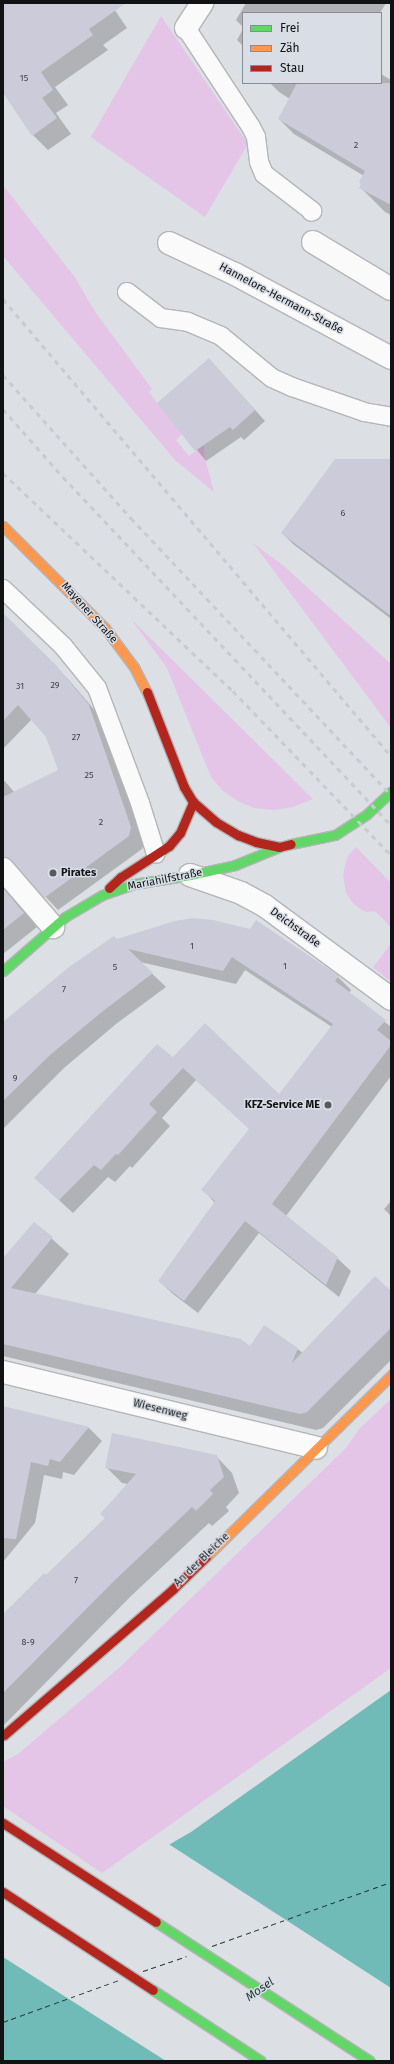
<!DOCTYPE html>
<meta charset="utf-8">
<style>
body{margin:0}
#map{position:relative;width:394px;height:2064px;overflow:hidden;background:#dcdfe3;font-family:"Fira Sans",sans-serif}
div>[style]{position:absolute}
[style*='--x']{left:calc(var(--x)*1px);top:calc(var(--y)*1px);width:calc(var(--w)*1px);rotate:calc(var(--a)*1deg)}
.green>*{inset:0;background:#e5c5e7}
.water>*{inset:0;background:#70bbb7}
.pier>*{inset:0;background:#dcdfe3}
.shadow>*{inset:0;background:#0003}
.ferry>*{height:1px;margin-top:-0.5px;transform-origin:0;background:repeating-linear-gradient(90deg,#1f3735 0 5px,transparent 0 9px)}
.building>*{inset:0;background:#cccbda}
.roads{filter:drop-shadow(1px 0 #b3b5b8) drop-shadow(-1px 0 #b3b5b8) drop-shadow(0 1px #b3b5b8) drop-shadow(0 -1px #b3b5b8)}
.lane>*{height:18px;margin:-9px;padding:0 9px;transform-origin:9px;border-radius:9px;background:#fafafb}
.street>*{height:22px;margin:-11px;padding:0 11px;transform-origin:11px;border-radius:11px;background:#fafafb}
.fast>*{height:9px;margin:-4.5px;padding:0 4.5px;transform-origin:4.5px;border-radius:4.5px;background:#63d668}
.slow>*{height:9px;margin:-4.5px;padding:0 4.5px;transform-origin:4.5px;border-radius:4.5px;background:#ff974d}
.jam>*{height:9px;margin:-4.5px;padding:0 4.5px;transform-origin:4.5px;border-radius:4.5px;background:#b3261e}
.rail>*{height:3px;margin-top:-1.5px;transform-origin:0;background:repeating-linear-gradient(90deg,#c9cbcc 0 5px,transparent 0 10px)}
.dots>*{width:11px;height:11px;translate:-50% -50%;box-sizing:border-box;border:2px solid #d9dee6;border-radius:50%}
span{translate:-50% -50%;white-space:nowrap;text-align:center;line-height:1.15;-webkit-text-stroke:3px #d9dee6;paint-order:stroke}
.number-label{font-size:9px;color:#414248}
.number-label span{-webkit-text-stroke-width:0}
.street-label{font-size:11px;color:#101214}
.poi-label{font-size:11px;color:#101214;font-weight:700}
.left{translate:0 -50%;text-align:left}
.right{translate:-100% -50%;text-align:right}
.water-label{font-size:12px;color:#1f3735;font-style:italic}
.frame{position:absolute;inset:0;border:4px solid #101214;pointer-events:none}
.legend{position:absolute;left:242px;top:12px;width:140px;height:72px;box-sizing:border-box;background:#d9dee6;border:1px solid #898c92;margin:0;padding:5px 7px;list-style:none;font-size:12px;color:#101214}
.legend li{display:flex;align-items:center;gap:8px;height:20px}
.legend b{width:20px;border:1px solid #898c92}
</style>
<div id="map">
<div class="green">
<i style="clip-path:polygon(161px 16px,248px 144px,205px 217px,91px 137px)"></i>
<i style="clip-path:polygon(3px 185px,74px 276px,96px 313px,152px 389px,149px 392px,158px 404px,186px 430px,176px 440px,189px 456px,204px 445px,204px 455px,214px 492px,175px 460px,3px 256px)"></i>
<i style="clip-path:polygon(253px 543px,284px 566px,391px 664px,391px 728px)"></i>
<i style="clip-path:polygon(131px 619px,313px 799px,293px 807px,274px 810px,254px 808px,238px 801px,223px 791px,211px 777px,167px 668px)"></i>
<i style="clip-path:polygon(356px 847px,391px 883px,391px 927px,375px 911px,366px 912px,359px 908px,352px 902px,346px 893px,343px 875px,345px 865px,348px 856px)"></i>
<i style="clip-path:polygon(391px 944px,391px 982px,373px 967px)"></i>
<i style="clip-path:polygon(391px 1399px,391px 1668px,102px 1873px,3px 1806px,3px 1762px,18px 1754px,119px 1668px,346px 1448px,359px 1429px)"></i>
</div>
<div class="water">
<i style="clip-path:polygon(391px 1690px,391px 2061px,3px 2061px,3px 1941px,191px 1832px)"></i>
</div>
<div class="pier">
<i style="clip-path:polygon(167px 1843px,391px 1988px,391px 2061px,166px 2061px,3px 1957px,3px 1939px)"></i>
</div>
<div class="shadow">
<i style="clip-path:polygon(3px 3px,110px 3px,127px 28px,103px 45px,108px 50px,55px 87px,68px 105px,56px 113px,71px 134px,48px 150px,33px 135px,3px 91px)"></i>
<i style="clip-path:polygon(246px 3px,386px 3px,380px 13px,243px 13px,243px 27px,236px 20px)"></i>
<i style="clip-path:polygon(243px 29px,243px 46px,237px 40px)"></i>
<i style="clip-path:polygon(381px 74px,391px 80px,391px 215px,385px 212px,360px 187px,364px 176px,294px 134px,279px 119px,290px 99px,279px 92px,270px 83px,381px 83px)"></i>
<i style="clip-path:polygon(219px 370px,265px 421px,244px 440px,241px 437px,206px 461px,159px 403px)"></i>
<i style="clip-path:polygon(391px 460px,391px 619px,293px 544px,282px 533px)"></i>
<i style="clip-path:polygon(3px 614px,68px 679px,103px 720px,145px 841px,142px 849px,58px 910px,21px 870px,14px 870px,4px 886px,37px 927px,3px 954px,3px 779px,15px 793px,59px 770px,47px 736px,32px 719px,3px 749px)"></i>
<i style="clip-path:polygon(175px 922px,338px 977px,351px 990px,349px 993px,391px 1027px,391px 1076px,286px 1216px,337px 1258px,351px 1271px,339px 1297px,259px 1233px,198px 1313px,173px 1294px,159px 1281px,215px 1203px,203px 1190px,250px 1129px,196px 1080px,162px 1118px,170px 1126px,132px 1168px,130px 1166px,115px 1182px,108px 1177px,73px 1213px,49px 1191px,173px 1059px,279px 1096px,332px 1027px,245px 970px,236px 984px,140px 962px,166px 987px,116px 1024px,64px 1068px,3px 1129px,3px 1025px,117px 940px)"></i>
<i style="clip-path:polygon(391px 1201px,391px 1216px,384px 1209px)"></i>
<i style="clip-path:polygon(34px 1223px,69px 1254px,35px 1294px,250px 1347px,264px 1326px,303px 1353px,391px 1292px,391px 1360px,323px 1428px,316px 1430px,3px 1356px,3px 1259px)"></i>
<i style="clip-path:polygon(3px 1407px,88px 1427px,102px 1441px,74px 1475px,63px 1472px,62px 1479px,44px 1475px,35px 1523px,3px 1562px)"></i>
<i style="clip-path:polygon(216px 1456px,232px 1473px,239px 1493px,226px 1507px,229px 1511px,212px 1526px,209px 1523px,130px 1597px,3px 1726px,3px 1616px,106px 1518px,128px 1484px,122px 1483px,106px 1467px)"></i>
</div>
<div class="ferry">
<i style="--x:212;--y:1946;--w:190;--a:-19.7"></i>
<i style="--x:143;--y:1971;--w:46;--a:-18.8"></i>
<i style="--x:3;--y:2022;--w:123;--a:-19.9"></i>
</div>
<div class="building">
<i style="clip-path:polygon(3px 3px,126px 3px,89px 29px,93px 35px,41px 72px,53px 90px,42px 98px,57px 118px,32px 136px,3px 93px)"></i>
<i style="clip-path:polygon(297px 83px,391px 83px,391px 205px,359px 188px,361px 184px,359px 182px,365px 171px,278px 119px)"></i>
<i style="clip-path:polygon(209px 358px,255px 410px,233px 430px,230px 427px,195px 451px,157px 403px)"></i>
<i style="clip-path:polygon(335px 459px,391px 459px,391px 616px,281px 533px)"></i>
<i style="clip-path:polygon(3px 613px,55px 664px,89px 705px,131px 827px,129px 836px,44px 898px,12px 861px,3px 857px,3px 797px,58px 770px,46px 737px,18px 705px,3px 721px)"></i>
<i style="clip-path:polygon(3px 888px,24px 913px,3px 930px)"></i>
<i style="clip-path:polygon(193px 918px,213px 920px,250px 929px,256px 920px,339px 976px,335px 981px,386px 1020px,377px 1030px,391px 1041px,391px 1045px,272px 1204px,338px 1257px,326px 1285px,245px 1221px,184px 1301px,158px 1281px,215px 1201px,201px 1190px,249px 1129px,183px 1068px,149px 1104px,157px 1112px,118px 1155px,116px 1154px,101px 1170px,94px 1165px,59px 1200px,34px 1178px,157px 1044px,173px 1057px,205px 1023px,279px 1094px,333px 1024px,232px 957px,223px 971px,128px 949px,153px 973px,103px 1011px,50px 1055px,3px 1101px,3px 1022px,69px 967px,114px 936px,117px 939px,175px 921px)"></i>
<i style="clip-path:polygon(34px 1222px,53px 1237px,11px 1288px,241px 1339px,250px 1346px,264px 1325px,298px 1348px,292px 1363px,375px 1276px,391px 1291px,391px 1328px,307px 1412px,300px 1414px,3px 1344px,3px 1258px)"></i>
<i style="clip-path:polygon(3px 1406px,89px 1427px,60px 1462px,50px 1459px,48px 1466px,31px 1462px,16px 1539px,3px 1538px)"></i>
<i style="clip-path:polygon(112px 1433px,217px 1455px,224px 1477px,210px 1490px,213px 1494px,196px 1511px,192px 1507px,114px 1581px,3px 1693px,3px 1614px,44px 1573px,46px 1575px,105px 1518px,100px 1514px,136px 1474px,105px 1468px)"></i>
</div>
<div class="roads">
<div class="lane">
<i style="--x:186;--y:28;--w:118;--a:56.7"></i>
<i style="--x:251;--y:127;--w:11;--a:63"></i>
<i style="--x:256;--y:137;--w:25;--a:83"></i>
<i style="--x:259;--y:162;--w:13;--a:67"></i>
<i style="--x:264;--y:174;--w:61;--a:37.6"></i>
<i style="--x:312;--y:211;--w:1;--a:135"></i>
<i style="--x:127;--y:292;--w:43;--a:37.4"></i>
<i style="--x:161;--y:318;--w:27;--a:8"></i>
<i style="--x:188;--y:322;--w:36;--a:23"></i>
<i style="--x:221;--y:336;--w:66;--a:39.5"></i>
<i style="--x:272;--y:378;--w:22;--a:24"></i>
<i style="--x:292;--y:387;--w:76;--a:19.1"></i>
<i style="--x:364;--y:412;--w:27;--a:10"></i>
<i style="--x:3;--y:589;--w:83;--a:43.5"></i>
<i style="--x:63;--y:646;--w:54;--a:51"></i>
<i style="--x:97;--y:688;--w:123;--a:69.5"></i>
<i style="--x:140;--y:803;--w:53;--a:72.6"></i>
</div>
<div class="street">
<i style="--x:186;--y:28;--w:30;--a:-57"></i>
<i style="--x:313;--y:242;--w:91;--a:31.1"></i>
<i style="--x:169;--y:243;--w:73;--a:25.2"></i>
<i style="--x:235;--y:274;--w:177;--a:28.3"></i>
<i style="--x:3;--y:869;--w:77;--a:49.2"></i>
<i style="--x:190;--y:875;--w:54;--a:19.4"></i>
<i style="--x:241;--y:893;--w:27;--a:28"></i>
<i style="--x:265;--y:906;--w:157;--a:36.4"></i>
<i style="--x:3;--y:1372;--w:322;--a:13.6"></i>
</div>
<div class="fast">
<i style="--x:291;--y:844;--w:45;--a:-11.6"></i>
<i style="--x:335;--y:835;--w:38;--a:-33"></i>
<i style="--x:367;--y:814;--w:33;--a:-43"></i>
<i style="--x:3;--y:971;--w:82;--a:-41.1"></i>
<i style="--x:65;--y:917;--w:43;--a:-30.7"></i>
<i style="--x:102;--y:895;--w:34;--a:-19"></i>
<i style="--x:134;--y:884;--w:57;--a:-9.1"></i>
<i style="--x:190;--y:875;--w:46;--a:-12.5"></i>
<i style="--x:235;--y:865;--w:48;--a:-22.2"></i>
<i style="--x:156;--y:1922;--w:255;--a:33"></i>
<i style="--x:153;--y:1990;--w:129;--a:33.3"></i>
</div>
<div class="slow">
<i style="--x:3;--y:526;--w:144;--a:45"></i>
<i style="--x:105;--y:628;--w:49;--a:53.4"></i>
<i style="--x:134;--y:667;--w:28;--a:63"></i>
<i style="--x:206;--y:1557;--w:260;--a:-44.5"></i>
</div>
<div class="jam">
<i style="--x:147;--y:692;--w:102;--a:68.7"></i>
<i style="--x:184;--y:787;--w:17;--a:59"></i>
<i style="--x:193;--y:802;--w:30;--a:41"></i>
<i style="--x:216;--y:822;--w:26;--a:31"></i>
<i style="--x:238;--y:835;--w:19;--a:21"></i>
<i style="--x:256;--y:842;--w:24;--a:12"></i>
<i style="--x:279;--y:847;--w:12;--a:-14"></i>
<i style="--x:109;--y:888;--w:16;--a:-43"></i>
<i style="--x:121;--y:877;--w:57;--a:-32.9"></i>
<i style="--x:169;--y:846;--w:17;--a:-50"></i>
<i style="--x:180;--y:833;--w:34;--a:-67"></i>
<i style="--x:4;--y:1735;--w:223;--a:-40.8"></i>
<i style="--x:173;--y:1589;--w:46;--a:-44.1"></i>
<i style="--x:3;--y:1823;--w:182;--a:32.9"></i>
<i style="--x:3;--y:1892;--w:179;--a:33.2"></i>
</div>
</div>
<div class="rail">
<i style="--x:3;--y:299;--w:599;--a:49.67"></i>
<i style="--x:3;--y:375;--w:192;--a:48.2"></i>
<i style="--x:131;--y:518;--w:380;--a:46.8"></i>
<i style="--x:3;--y:409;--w:91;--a:48.6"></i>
<i style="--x:63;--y:477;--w:478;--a:46.7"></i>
<i style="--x:3;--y:473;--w:317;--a:43.5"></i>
<i style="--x:233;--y:691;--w:228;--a:46.1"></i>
</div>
<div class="dots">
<i style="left:53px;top:873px;background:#575a5c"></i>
<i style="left:328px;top:1105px;background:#575a5c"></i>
</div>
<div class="number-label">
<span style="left:24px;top:78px">15</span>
<span style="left:356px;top:145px">2</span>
<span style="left:343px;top:513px">6</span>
<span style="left:55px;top:685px">29</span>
<span style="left:20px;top:686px">31</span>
<span style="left:76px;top:737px">27</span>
<span style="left:89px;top:775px">25</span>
<span style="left:101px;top:822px">2</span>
<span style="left:192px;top:946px">1</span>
<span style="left:285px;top:966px">1</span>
<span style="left:115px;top:967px">5</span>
<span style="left:64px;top:989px">7</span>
<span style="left:15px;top:1078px">9</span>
<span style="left:76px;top:1580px">7</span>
<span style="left:28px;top:1642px">8-9</span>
</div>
<div class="street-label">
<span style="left:281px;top:299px;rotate:28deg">Hannelore-Hermann-Straße</span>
<span style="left:89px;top:613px;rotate:48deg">Mayener Straße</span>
<span style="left:165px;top:880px;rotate:-11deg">Mariahilfstraße</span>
<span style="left:295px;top:928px;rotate:36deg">Deichstraße</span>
<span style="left:160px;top:1410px;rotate:14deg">Wiesenweg</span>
<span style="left:202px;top:1560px;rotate:-44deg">An der Bleiche</span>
</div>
<div class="poi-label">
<span class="left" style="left:61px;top:873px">Pirates</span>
<span class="right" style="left:320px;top:1105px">KFZ-Service ME</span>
</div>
<div class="water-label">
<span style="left:260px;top:1990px;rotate:-35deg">Mosel</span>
</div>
<div class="frame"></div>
<ul class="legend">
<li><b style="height:5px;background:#63d668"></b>Frei</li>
<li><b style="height:5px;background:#ff974d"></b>Zäh</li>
<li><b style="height:5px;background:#b3261e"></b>Stau</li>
</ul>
</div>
